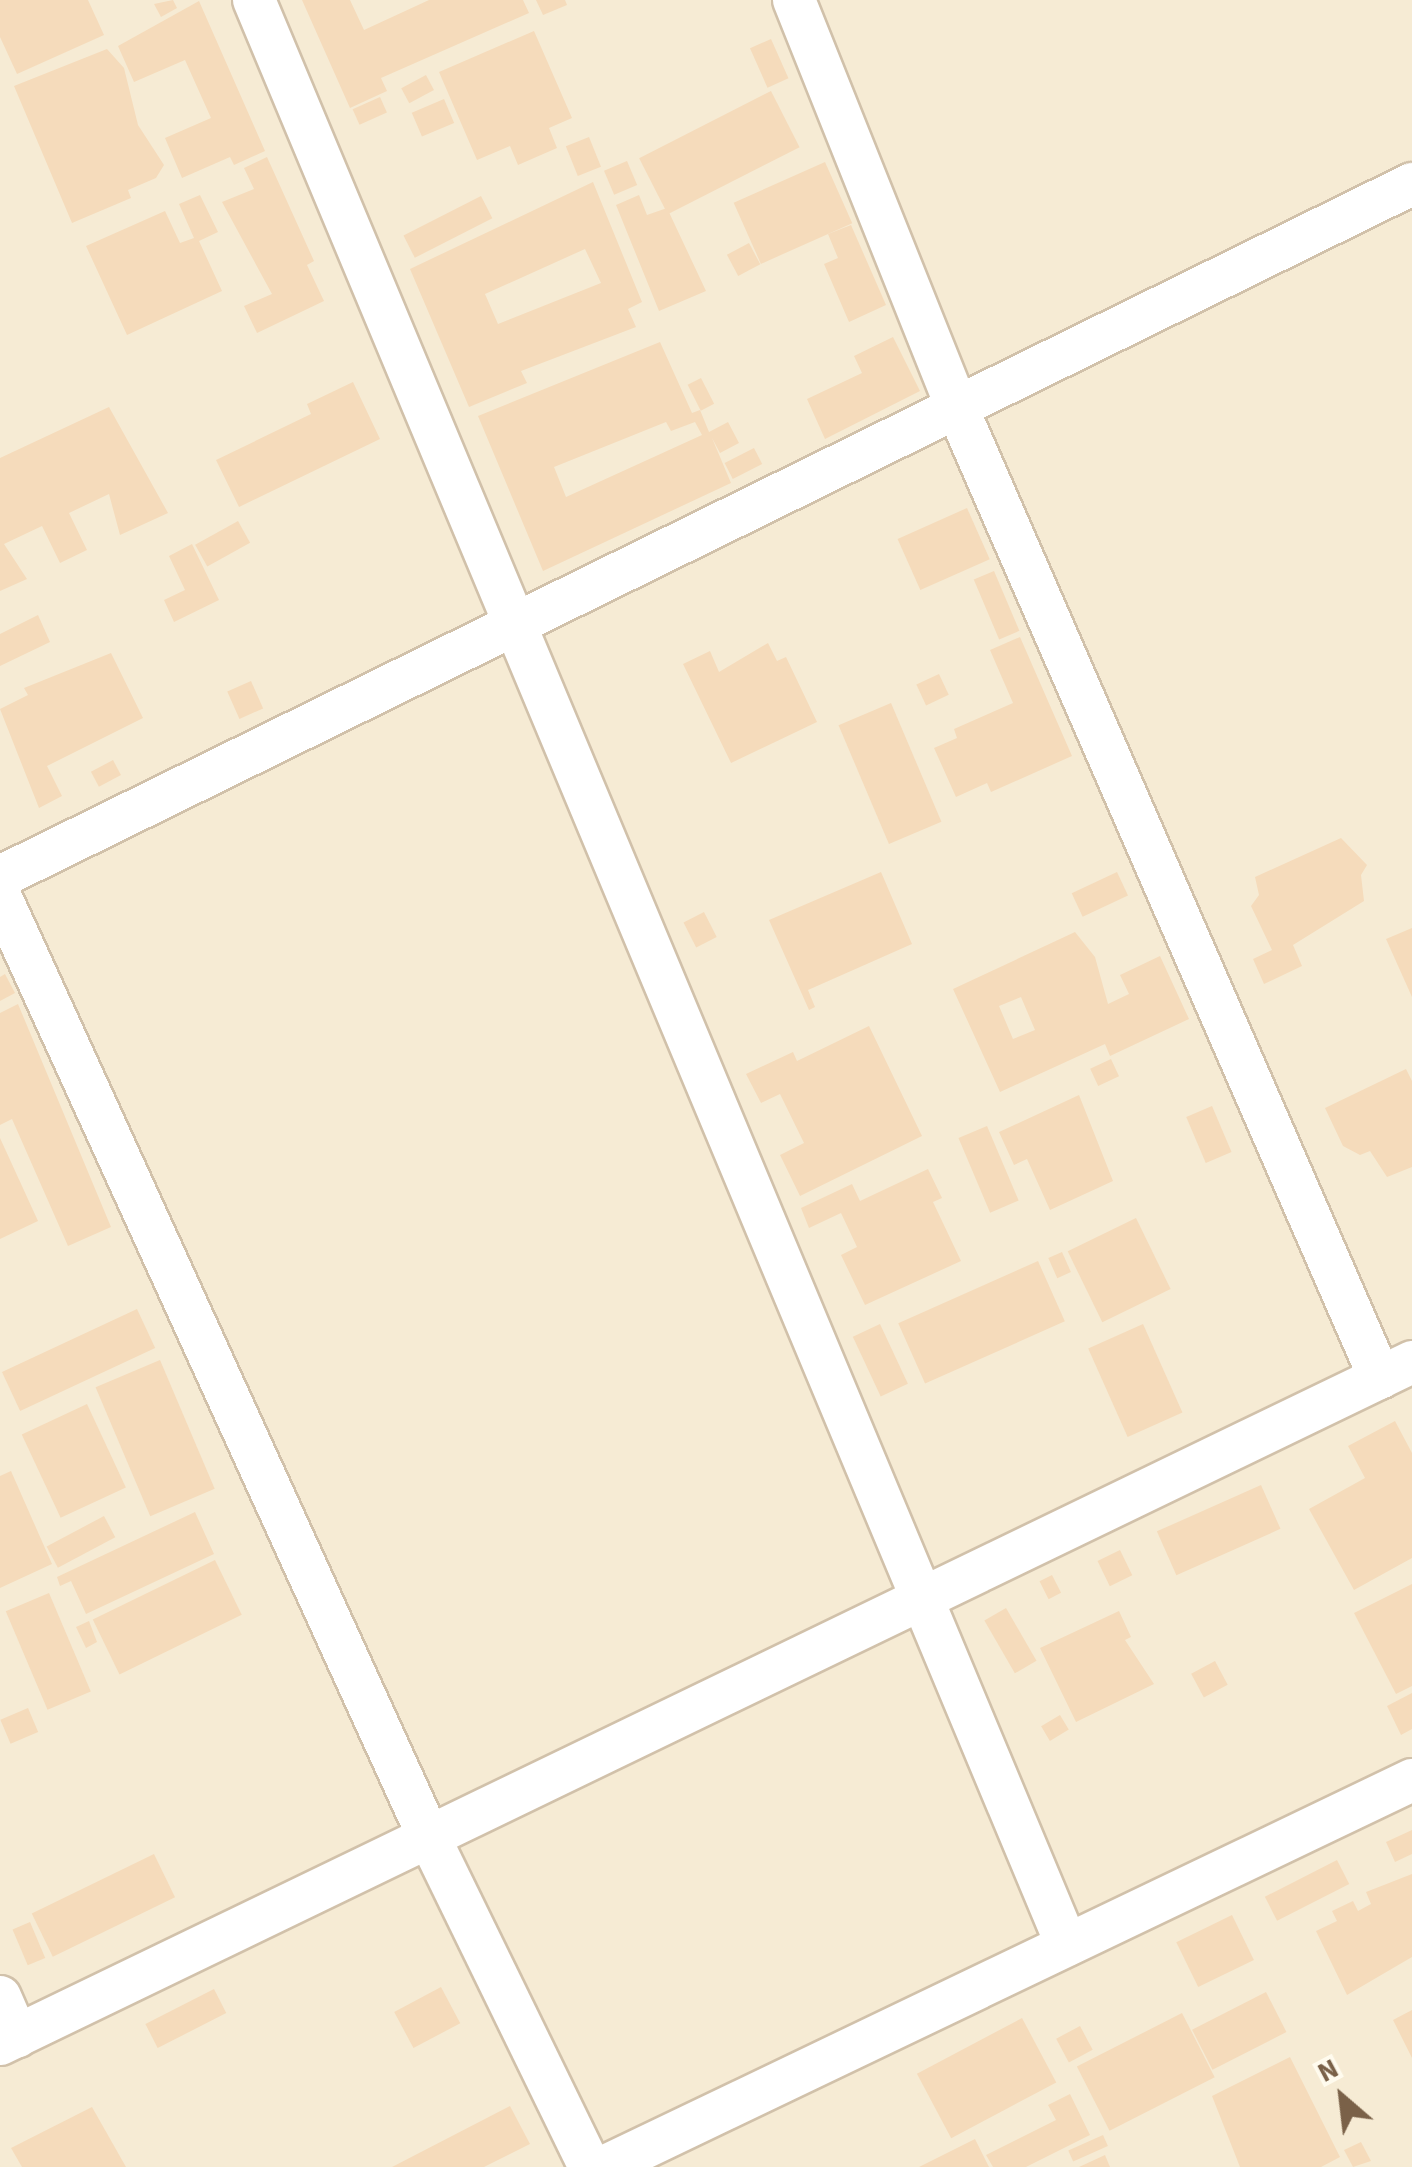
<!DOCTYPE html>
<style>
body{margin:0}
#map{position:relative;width:1412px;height:2167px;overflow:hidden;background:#fef8e6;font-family:"Source Sans 3",sans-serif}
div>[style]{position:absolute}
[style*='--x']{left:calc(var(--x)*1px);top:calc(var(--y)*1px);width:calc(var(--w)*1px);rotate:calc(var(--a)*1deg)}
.residential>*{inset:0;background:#f6ebd4;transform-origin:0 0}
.building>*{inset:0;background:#f5dbbb;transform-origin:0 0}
.roads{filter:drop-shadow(2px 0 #d1c1aa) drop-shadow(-2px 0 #d1c1aa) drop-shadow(0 2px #d1c1aa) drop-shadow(0 -2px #d1c1aa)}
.minor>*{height:42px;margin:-21px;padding:0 21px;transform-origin:21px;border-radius:21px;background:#fff}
span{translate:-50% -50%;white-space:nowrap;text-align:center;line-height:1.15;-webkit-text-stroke:10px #fffbee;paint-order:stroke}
.north{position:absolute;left:1292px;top:2047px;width:100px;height:100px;-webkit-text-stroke:8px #fffbee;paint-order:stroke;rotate:332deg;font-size:28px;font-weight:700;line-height:40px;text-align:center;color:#7a6148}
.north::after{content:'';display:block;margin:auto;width:35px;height:45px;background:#7a6148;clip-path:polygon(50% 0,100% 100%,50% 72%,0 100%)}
</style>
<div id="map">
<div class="residential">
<i style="left:0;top:0;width:1412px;height:2167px"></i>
</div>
<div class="building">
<i style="clip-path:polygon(0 0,88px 0,104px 35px,17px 74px,0 37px)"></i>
<i style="clip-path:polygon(173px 0,177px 8px,161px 17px,154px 4px)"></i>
<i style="clip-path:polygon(302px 0,350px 0,364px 30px,429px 0,523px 0,529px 13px,381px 78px,387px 91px,350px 108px)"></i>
<i style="clip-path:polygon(536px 0,565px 0,567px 5px,543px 15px)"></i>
<i style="clip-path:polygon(199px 1px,265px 151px,234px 165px,230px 157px,182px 178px,165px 138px,211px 118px,185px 60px,134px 82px,118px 46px)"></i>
<i style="clip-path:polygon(534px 31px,572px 118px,549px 128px,557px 148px,518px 165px,510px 146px,477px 160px,439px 72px)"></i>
<i style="left:771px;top:39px;width:43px;height:23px;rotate:66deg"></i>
<i style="clip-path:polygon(107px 49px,124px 68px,138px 125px,164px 165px,156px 178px,128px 190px,131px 198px,72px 223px,14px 86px)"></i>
<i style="left:426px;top:75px;width:17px;height:28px;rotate:62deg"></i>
<i style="left:771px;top:91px;width:63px;height:148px;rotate:63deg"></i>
<i style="left:380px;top:97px;width:17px;height:30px;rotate:66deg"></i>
<i style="left:444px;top:99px;width:26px;height:35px;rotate:67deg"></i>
<i style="left:589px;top:137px;width:32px;height:25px;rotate:68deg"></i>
<i style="clip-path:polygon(267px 157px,314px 261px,307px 265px,324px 301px,257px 333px,244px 306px,272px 294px,222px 202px,254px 189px,244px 168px)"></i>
<i style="left:627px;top:161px;width:26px;height:25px;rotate:67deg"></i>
<i style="left:825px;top:162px;width:67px;height:100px;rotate:66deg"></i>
<i style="clip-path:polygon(evenodd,593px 182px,642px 302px,628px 309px,636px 327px,521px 371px,527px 383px,469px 407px,410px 269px,593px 182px,585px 249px,601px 283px,498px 324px,485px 294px,585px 249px)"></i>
<i style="clip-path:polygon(200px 195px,218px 232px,199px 241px,222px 291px,127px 335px,86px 246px,165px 211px,180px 243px,194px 238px,179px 204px)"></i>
<i style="clip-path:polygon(639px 195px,647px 215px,667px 208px,706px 291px,659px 311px,616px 205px)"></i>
<i style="left:481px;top:196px;width:25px;height:87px;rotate:63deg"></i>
<i style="clip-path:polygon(851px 225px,886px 305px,849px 322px,824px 264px,838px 258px,828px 234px)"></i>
<i style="left:749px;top:243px;width:24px;height:25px;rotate:62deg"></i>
<i style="clip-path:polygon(893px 337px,920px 391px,825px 439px,807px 399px,862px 373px,854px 356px)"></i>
<i style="clip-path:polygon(evenodd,660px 342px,692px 413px,700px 410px,709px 432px,728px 422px,739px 443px,720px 453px,712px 438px,731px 483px,543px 571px,478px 416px,660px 342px,666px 422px,671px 431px,695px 422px,702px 435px,566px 497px,554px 467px,666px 422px)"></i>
<i style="left:701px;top:378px;width:29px;height:15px;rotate:63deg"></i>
<i style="clip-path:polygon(353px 382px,380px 439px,239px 507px,216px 460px,311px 414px,307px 404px)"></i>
<i style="clip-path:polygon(109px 407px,168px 513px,120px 535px,109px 494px,69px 513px,87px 550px,60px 563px,42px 526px,4px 544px,27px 579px,0 591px,0 458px)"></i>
<i style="left:754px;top:448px;width:18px;height:33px;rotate:63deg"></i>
<i style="left:967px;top:508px;width:56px;height:76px;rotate:66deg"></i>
<i style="left:238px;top:521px;width:25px;height:49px;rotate:61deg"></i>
<i style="clip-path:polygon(192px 544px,219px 600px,174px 622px,164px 600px,185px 590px,169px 556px)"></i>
<i style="left:994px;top:571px;width:65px;height:22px;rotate:67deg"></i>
<i style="clip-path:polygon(38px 615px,50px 642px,0 666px,0 634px)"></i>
<i style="clip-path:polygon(1020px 637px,1072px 756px,991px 792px,987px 783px,956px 797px,934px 748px,957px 738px,954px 729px,1013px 703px,990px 650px)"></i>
<i style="clip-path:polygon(768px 643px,777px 661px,786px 657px,817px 722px,731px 763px,683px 664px,710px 651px,719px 672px)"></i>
<i style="clip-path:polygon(111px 653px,143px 718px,47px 766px,62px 796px,39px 808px,0 709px,28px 695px,24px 688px)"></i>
<i style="left:939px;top:674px;width:23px;height:25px;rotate:65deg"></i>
<i style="left:251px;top:681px;width:30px;height:26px;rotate:66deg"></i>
<i style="left:891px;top:703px;width:129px;height:57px;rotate:67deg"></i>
<i style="left:113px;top:760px;width:17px;height:25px;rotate:62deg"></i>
<i style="clip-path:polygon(1341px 838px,1367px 865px,1361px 875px,1364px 901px,1293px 945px,1302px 966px,1264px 984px,1253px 959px,1272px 950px,1251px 906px,1259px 895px,1255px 877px)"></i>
<i style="clip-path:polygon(881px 872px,912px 944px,808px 990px,815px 1007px,809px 1010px,769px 920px)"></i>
<i style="left:1117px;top:872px;width:26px;height:50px;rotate:65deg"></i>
<i style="left:704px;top:912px;width:28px;height:23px;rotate:63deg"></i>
<i style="clip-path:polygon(1412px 928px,1412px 997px,1386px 939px)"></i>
<i style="clip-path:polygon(evenodd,1075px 932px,1095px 957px,1108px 1004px,1129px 994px,1120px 975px,1160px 956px,1189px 1019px,1110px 1056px,1105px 1044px,1000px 1092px,953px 989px,1075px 932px,1021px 997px,1035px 1030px,1013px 1039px,999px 1006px,1021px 997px)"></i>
<i style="clip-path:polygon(5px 974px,15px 993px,0 1001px,0 977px)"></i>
<i style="clip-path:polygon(18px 1004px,111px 1227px,68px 1246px,12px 1119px,0 1125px,0 1013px)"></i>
<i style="clip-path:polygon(869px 1026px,922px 1136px,800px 1196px,780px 1155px,804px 1143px,780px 1094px,761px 1103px,746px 1074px,793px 1052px,797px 1061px)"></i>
<i style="left:1111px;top:1059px;width:19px;height:23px;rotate:65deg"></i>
<i style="clip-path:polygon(1406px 1069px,1412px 1081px,1412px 1167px,1387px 1177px,1370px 1151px,1360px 1155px,1343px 1146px,1325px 1108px)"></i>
<i style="clip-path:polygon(1079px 1095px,1113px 1181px,1050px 1210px,1027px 1159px,1014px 1165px,999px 1132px)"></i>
<i style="left:1212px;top:1106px;width:50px;height:28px;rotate:67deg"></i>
<i style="left:987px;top:1126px;width:81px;height:31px;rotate:67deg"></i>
<i style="clip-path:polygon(0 1138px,38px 1221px,0 1239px)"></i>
<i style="clip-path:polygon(928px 1169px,942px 1198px,933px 1202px,961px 1261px,865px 1305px,841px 1255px,857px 1247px,841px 1213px,809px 1228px,801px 1208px,852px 1184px,860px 1201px)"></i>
<i style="left:1136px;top:1218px;width:79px;height:76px;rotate:64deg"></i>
<i style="left:1062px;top:1252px;width:22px;height:15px;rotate:66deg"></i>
<i style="left:1038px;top:1261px;width:66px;height:153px;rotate:66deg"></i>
<i style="left:137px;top:1309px;width:43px;height:149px;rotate:65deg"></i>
<i style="left:880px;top:1324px;width:66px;height:30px;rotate:65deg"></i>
<i style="left:1143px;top:1324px;width:97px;height:60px;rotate:66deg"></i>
<i style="left:160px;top:1360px;width:140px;height:70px;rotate:67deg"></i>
<i style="left:87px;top:1404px;width:92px;height:72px;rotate:65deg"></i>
<i style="clip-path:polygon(1395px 1421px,1412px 1453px,1412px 1558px,1354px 1590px,1309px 1509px,1365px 1478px,1348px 1446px)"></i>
<i style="clip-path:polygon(11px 1471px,52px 1564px,0 1588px,0 1476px)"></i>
<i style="left:1261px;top:1485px;width:48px;height:114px;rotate:66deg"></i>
<i style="clip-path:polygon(195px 1512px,214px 1554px,86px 1614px,71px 1581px,60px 1586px,57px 1577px)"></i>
<i style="left:104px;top:1516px;width:24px;height:65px;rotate:62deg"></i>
<i style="left:1120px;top:1550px;width:28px;height:25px;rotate:64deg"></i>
<i style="left:215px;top:1560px;width:61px;height:136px;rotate:64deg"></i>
<i style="left:1052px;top:1575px;width:20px;height:14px;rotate:63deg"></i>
<i style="clip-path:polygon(1412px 1584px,1412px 1686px,1396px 1694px,1354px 1613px)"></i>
<i style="left:49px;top:1593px;width:107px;height:47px;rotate:67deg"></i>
<i style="left:1006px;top:1608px;width:61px;height:25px;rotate:60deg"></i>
<i style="clip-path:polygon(1119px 1611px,1131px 1637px,1125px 1640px,1154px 1684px,1076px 1722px,1040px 1648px)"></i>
<i style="clip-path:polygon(89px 1621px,97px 1642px,86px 1648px,76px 1627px)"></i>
<i style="left:1215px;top:1661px;width:27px;height:27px;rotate:62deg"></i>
<i style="clip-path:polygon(1412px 1693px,1412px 1729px,1401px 1735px,1387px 1706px)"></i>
<i style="left:28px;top:1708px;width:26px;height:30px;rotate:67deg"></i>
<i style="left:1060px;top:1715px;width:17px;height:22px;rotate:59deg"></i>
<i style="clip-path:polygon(1412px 1830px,1412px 1854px,1395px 1862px,1386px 1842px)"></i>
<i style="left:154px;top:1854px;width:48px;height:136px;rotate:64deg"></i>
<i style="left:1337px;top:1860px;width:27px;height:81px;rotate:63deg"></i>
<i style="clip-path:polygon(1412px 1874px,1412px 1957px,1347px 1995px,1316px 1931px,1337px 1921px,1332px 1911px,1353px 1901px,1358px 1911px,1371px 1904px,1366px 1892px)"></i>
<i style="left:1232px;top:1915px;width:50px;height:62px;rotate:64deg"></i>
<i style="left:30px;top:1922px;width:39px;height:19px;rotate:67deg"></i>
<i style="left:441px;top:1987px;width:41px;height:53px;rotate:62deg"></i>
<i style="left:214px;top:1989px;width:27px;height:77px;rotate:63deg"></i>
<i style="left:1266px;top:1992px;width:45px;height:83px;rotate:63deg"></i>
<i style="clip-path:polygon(1412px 2010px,1412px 2058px,1393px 2020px)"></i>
<i style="left:1182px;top:2013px;width:72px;height:118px;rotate:63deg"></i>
<i style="left:1022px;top:2018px;width:73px;height:119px;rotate:62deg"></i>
<i style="left:1080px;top:2026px;width:27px;height:27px;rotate:62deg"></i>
<i style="clip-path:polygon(1290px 2057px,1340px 2157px,1321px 2167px,1240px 2167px,1212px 2096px)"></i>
<i style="clip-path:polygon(1070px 2094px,1090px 2135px,1026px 2167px,993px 2167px,986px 2155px,1056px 2120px,1048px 2105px)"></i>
<i style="clip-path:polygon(510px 2106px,530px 2144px,484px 2167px,392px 2167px)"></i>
<i style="clip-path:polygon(92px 2107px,126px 2167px,22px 2167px,11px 2148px)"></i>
<i style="left:1103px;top:2135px;width:12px;height:38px;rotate:66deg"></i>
<i style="clip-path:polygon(975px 2139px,989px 2167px,919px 2167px)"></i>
<i style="clip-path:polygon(1361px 2142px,1371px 2161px,1353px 2167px,1344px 2150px)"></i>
<i style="clip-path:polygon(1105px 2155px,1110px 2167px,1079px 2167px)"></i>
</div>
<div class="roads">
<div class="minor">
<i style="--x:254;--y:0;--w:2108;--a:67.32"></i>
<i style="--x:794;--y:0;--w:439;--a:68.2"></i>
<i style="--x:957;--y:408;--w:1058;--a:66.44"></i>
<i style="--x:0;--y:877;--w:1573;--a:-26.14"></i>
<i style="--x:0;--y:896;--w:1032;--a:65.5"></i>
<i style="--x:428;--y:1835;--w:369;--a:64"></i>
<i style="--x:0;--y:1997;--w:43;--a:66.4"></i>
<i style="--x:0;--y:2044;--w:1568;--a:-25.78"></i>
<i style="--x:604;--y:2167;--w:896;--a:-25.59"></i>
</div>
</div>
<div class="north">N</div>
</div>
